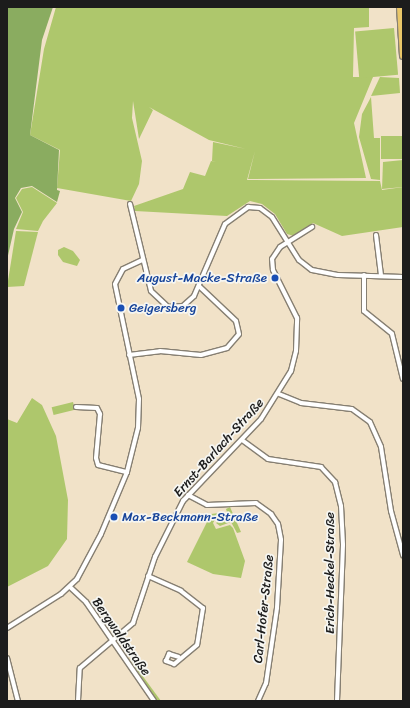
<!DOCTYPE html>
<meta charset="utf-8">
<style>
body{margin:0}
#map{position:relative;width:410px;height:708px;overflow:hidden;background:#f1e2c8;font-family:Sriracha,sans-serif}
div>[style]{position:absolute}
[style*='--x']{left:calc(var(--x)*1px);top:calc(var(--y)*1px);width:calc(var(--w)*1px);rotate:calc(var(--a)*1deg)}
.green>*{inset:0;background:#aec76c;transform-origin:0 0}
.forest>*{inset:0;background:#8aac60}
.roads{filter:drop-shadow(1px 0 #867f72) drop-shadow(-1px 0 #867f72) drop-shadow(0 1px #867f72) drop-shadow(0 -1px #867f72)}
.minor>*{height:4px;margin:-2px;padding:0 2px;transform-origin:2px;border-radius:2px;background:#fff}
.primary>*{height:6px;margin:-3px;padding:0 3px;transform-origin:3px;border-radius:3px;background:#eac769}
.dots>*{width:11px;height:11px;translate:-50% -50%;box-sizing:border-box;border:2px solid #f6f6f2;border-radius:50%}
span{translate:-50% -50%;white-space:nowrap;text-align:center;line-height:1.15;-webkit-text-stroke:3.5px #f6f6f2;paint-order:stroke}
.transit-label{font-size:13px;color:#164399}
.right{translate:-100% -50%;text-align:right}
.left{translate:0 -50%;text-align:left}
.street-label{font-size:13px;color:#1c1c1c}
.frame{position:absolute;inset:0;border:8px solid #1c1c1c;pointer-events:none}
</style>
<div id="map">
<div class="green">
<i style="clip-path:polygon(56px 7px,369px 7px,369px 27px,354px 28px,353px 77px,373px 77px,354px 123px,366px 178px,248px 179px,255px 151px,247px 180px,380px 181px,382px 190px,403px 187px,403px 227px,342px 236px,313px 223px,294px 236px,287px 234px,275px 214px,262px 204px,250px 201px,227px 216px,135px 211px,134px 206px,183px 189px,190px 172px,205px 176px,211px 161px,216px 162px,212px 161px,213px 142px,246px 149px,209px 140px,149px 107px,153px 110px,139px 139px,133px 101px,132px 118px,142px 161px,139px 184px,131px 201px,57px 188px,60px 150px,30px 135px,44px 49px)"></i>
<i style="left:394px;top:28px;width:47px;height:39px;rotate:85deg"></i>
<i style="clip-path:polygon(380px 77px,399px 78px,400px 93px,371px 96px)"></i>
<i style="clip-path:polygon(371px 97px,374px 138px,380px 138px,380px 180px,371px 179px,359px 137px,362px 114px)"></i>
<i style="left:403px;top:136px;width:23px;height:22px;rotate:90deg"></i>
<i style="clip-path:polygon(403px 160px,403px 187px,382px 189px,383px 162px)"></i>
<i style="clip-path:polygon(32px 187px,57px 203px,43px 221px,31px 215px,43px 221px,38px 231px,16px 229px,23px 212px,16px 198px,22px 189px)"></i>
<i style="clip-path:polygon(16px 231px,38px 232px,24px 286px,7px 287px)"></i>
<i style="clip-path:polygon(64px 247px,73px 251px,80px 260px,77px 266px,63px 262px,58px 255px,58px 250px)"></i>
<i style="clip-path:polygon(32px 398px,42px 405px,56px 436px,68px 500px,67px 539px,48px 566px,7px 587px,7px 419px,17px 423px)"></i>
<i style="left:73px;top:402px;width:8px;height:22px;rotate:76deg"></i>
<i style="clip-path:polygon(230px 507px,241px 532px,237px 533px,231px 522px,220px 526px,216px 523px,228px 515px,226px 509px)"></i>
<i style="clip-path:polygon(219px 513px,213px 523px,216px 529px,230px 525px,233px 528px,245px 561px,241px 578px,213px 574px,187px 562px,211px 514px)"></i>
<i style="clip-path:polygon(128px 656px,161px 701px,157px 701px)"></i>
</div>
<div class="forest">
<i style="clip-path:polygon(7px 7px,53px 7px,42px 40px,30px 135px,59px 150px,57px 190px,60px 191px,57px 202px,32px 186px,21px 188px,15px 198px,22px 212px,14px 229px,7px 260px)"></i>
</div>
<div class="roads">
<div class="minor">
<i style="--x:130;--y:204;--w:89;--a:76.4"></i>
<i style="--x:151;--y:291;--w:23;--a:43"></i>
<i style="--x:168;--y:307;--w:15;--a:-4"></i>
<i style="--x:183;--y:306;--w:15;--a:-42"></i>
<i style="--x:194;--y:296;--w:78;--a:-66.7"></i>
<i style="--x:225;--y:224;--w:29;--a:-36"></i>
<i style="--x:248;--y:207;--w:12;--a:5"></i>
<i style="--x:260;--y:208;--w:15;--a:37"></i>
<i style="--x:272;--y:217;--w:51;--a:57.9"></i>
<i style="--x:299;--y:260;--w:16;--a:38"></i>
<i style="--x:312;--y:270;--w:26;--a:11"></i>
<i style="--x:338;--y:275;--w:65;--a:1.8"></i>
<i style="--x:376;--y:235;--w:40;--a:82.9"></i>
<i style="--x:364;--y:275;--w:36;--a:90"></i>
<i style="--x:364;--y:311;--w:36;--a:39"></i>
<i style="--x:392;--y:334;--w:46;--a:76.3"></i>
<i style="--x:129;--y:355;--w:31;--a:-7"></i>
<i style="--x:160;--y:351;--w:41;--a:5.6"></i>
<i style="--x:201;--y:355;--w:27;--a:-15"></i>
<i style="--x:227;--y:348;--w:18;--a:-49"></i>
<i style="--x:239;--y:334;--w:13;--a:-103"></i>
<i style="--x:236;--y:321;--w:51;--a:-136.6"></i>
<i style="--x:279;--y:394;--w:24;--a:22"></i>
<i style="--x:301;--y:403;--w:51;--a:6.7"></i>
<i style="--x:352;--y:409;--w:22;--a:36"></i>
<i style="--x:370;--y:422;--w:27;--a:66"></i>
<i style="--x:381;--y:447;--w:65;--a:81.1"></i>
<i style="--x:391;--y:511;--w:46;--a:74.7"></i>
<i style="--x:76;--y:407;--w:21;--a:3"></i>
<i style="--x:97;--y:408;--w:7;--a:63"></i>
<i style="--x:100;--y:414;--w:44;--a:95.2"></i>
<i style="--x:96;--y:458;--w:7;--a:74"></i>
<i style="--x:98;--y:465;--w:30;--a:14"></i>
<i style="--x:242;--y:440;--w:32;--a:36"></i>
<i style="--x:268;--y:459;--w:54;--a:8.6"></i>
<i style="--x:321;--y:467;--w:21;--a:47"></i>
<i style="--x:335;--y:482;--w:25;--a:76"></i>
<i style="--x:341;--y:506;--w:39;--a:87"></i>
<i style="--x:343;--y:545;--w:156;--a:92.2"></i>
<i style="--x:188;--y:495;--w:21;--a:28"></i>
<i style="--x:207;--y:505;--w:49;--a:-2.3"></i>
<i style="--x:256;--y:503;--w:19;--a:36"></i>
<i style="--x:271;--y:514;--w:12;--a:55"></i>
<i style="--x:278;--y:524;--w:16;--a:79"></i>
<i style="--x:281;--y:540;--w:68;--a:93.4"></i>
<i style="--x:277;--y:608;--w:76;--a:98.3"></i>
<i style="--x:266;--y:683;--w:20;--a:114"></i>
<i style="--x:148;--y:576;--w:36;--a:24"></i>
<i style="--x:181;--y:591;--w:28;--a:38"></i>
<i style="--x:203;--y:608;--w:37;--a:99"></i>
<i style="--x:197;--y:645;--w:30;--a:140"></i>
<i style="--x:174;--y:664;--w:9;--a:-159"></i>
<i style="--x:166;--y:661;--w:8;--a:-67"></i>
<i style="--x:169;--y:654;--w:10;--a:17"></i>
<i style="--x:70;--y:587;--w:22;--a:43"></i>
<i style="--x:86;--y:602;--w:120;--a:55.5"></i>
<i style="--x:7;--y:628;--w:64;--a:-32.2"></i>
<i style="--x:61;--y:594;--w:22;--a:-43"></i>
<i style="--x:77;--y:579;--w:51;--a:-61.9"></i>
<i style="--x:101;--y:534;--w:67;--a:-67.2"></i>
<i style="--x:127;--y:472;--w:45;--a:-76"></i>
<i style="--x:138;--y:428;--w:29;--a:-88"></i>
<i style="--x:139;--y:399;--w:117;--a:-101.8"></i>
<i style="--x:115;--y:284;--w:17;--a:-62"></i>
<i style="--x:123;--y:269;--w:21;--a:-25"></i>
<i style="--x:7;--y:658;--w:44;--a:75.7"></i>
<i style="--x:78;--y:701;--w:33;--a:-87"></i>
<i style="--x:80;--y:668;--w:70;--a:-40.3"></i>
<i style="--x:133;--y:623;--w:70;--a:-71.6"></i>
<i style="--x:155;--y:557;--w:63;--a:-63.4"></i>
<i style="--x:183;--y:501;--w:113;--a:-46.4"></i>
<i style="--x:261;--y:419;--w:57;--a:-58"></i>
<i style="--x:291;--y:371;--w:21;--a:-76"></i>
<i style="--x:296;--y:351;--w:33;--a:-88"></i>
<i style="--x:297;--y:318;--w:54;--a:-116.6"></i>
<i style="--x:273;--y:270;--w:11;--a:-95"></i>
<i style="--x:272;--y:259;--w:14;--a:-56"></i>
<i style="--x:280;--y:247;--w:38;--a:-32"></i>
</div>
<div class="primary">
<i style="--x:400;--y:7;--w:49;--a:86.5"></i>
</div>
</div>
<div class="dots">
<i style="left:275px;top:278px;background:#1a4fb4"></i>
<i style="left:121px;top:308px;background:#1a4fb4"></i>
<i style="left:114px;top:517px;background:#1a4fb4"></i>
</div>
<div class="transit-label">
<span class="right" style="left:267px;top:278px">August-Macke-Straße</span>
<span class="left" style="left:129px;top:308px">Geigersberg</span>
<span class="left" style="left:122px;top:517px">Max-Beckmann-Straße</span>
</div>
<div class="street-label">
<span style="left:219px;top:448px;rotate:-48deg">Ernst-Barlach-Straße</span>
<span style="left:330px;top:573px;rotate:-90deg">Erich-Heckel-Straße</span>
<span style="left:264px;top:609px;rotate:-84deg">Carl-Hofer-Straße</span>
<span style="left:121px;top:637px;rotate:55deg">Bergwaldstraße</span>
</div>
<div class="frame"></div>
</div>
